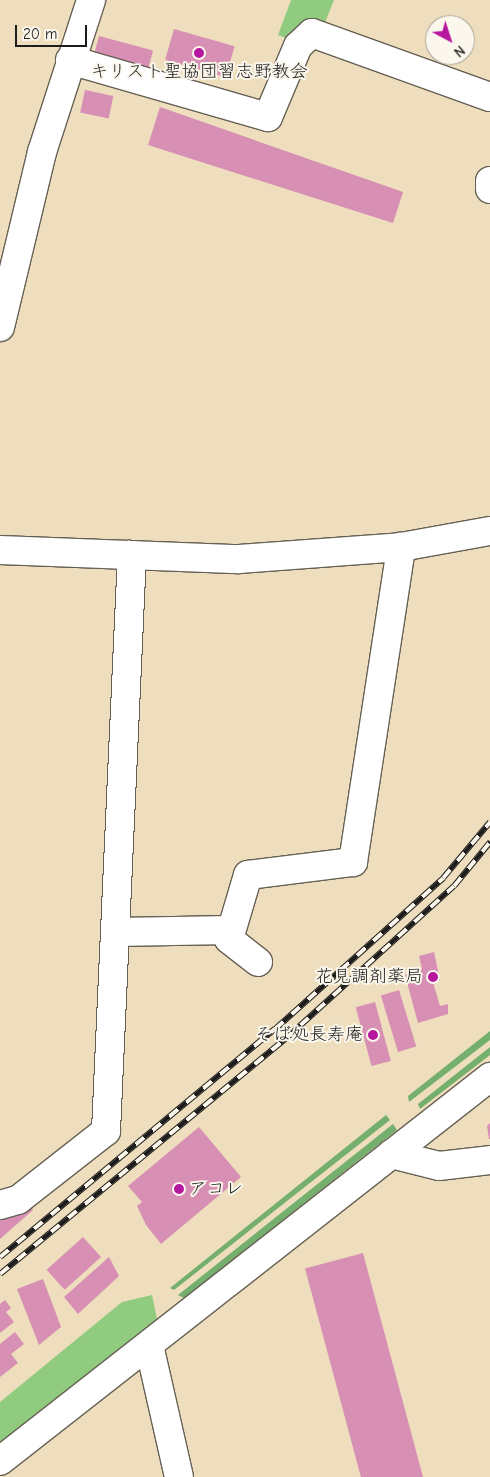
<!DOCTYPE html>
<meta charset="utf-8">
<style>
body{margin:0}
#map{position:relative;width:490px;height:1477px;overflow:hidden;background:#eedebd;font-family:"Comic Neue","Klee One",sans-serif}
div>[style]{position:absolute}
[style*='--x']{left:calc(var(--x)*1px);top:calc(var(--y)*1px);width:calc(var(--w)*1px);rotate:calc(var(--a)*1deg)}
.green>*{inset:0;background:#91cb7f}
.forest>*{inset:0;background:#74af6e}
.building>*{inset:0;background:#d78fb4;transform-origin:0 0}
.roads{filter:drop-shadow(1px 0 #666054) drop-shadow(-1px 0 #666054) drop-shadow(0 1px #666054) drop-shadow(0 -1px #666054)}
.minor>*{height:28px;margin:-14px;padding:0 14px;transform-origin:14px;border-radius:14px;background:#fff}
.rail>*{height:5.5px;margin-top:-2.75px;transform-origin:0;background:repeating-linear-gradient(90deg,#fbf7ec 0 11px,#1c1c1c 0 22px);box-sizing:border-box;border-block:1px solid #1c1c1c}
.dots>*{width:14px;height:14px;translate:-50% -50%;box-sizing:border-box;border:2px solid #fbf7ec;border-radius:50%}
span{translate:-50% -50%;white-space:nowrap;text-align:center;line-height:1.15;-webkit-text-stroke:4px #fbf7ec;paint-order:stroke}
.poi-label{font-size:18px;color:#1c1c1c}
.right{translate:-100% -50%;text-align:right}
.left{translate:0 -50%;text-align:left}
.north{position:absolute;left:425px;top:15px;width:50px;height:50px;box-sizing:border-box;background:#fbf7ec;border:1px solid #a29f99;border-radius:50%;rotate:140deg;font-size:14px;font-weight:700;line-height:20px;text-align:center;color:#1c1c1c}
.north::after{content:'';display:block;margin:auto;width:18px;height:22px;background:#b5179e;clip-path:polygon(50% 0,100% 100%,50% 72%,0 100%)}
.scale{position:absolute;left:15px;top:25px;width:72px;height:22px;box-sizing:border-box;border:2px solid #1c1c1c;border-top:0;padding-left:6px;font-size:15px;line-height:18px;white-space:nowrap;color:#1c1c1c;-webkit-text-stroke:4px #fbf7ec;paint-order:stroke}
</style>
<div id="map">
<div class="green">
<i style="clip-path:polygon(291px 0,334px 0,322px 30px,294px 41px,278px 35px)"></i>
<i style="clip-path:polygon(152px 1295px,157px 1319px,0 1443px,0 1402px,122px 1302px)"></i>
</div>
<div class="forest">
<i style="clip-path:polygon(490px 1031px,490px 1040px,409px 1102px,408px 1096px)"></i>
<i style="clip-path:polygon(490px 1047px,490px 1055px,420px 1109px,418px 1104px)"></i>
<i style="clip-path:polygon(386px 1115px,390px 1120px,174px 1290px,170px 1288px)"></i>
<i style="clip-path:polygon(393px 1124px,397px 1130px,184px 1298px,178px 1295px)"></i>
</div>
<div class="building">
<i style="left:174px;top:29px;width:63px;height:32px;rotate:16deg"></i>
<i style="left:99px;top:36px;width:56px;height:22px;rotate:15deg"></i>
<i style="left:85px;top:90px;width:29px;height:23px;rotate:12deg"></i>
<i style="clip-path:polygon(160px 107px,403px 192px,393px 223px,148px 145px)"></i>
<i style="clip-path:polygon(434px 952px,440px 980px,433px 982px,440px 1006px,448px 1004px,448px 1014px,418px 1023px,405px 975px,422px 969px,419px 956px)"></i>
<i style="left:399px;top:990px;width:59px;height:19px;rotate:73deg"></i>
<i style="left:375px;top:1002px;width:61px;height:20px;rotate:75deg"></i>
<i style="clip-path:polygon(490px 1123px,490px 1139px,489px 1139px,487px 1126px)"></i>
<i style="clip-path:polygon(199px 1127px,241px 1177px,161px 1244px,146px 1225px,137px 1206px,142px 1202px,128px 1186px)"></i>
<i style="clip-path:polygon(30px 1204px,33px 1210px,0 1239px,0 1216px)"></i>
<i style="left:83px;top:1237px;width:27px;height:49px;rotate:48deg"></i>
<i style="left:363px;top:1253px;width:232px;height:60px;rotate:75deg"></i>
<i style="clip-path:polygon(109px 1257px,119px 1276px,78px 1314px,64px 1297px)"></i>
<i style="clip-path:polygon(43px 1279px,61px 1327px,39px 1345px,17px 1289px)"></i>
<i style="clip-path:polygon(5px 1300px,11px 1308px,6px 1312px,14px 1322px,0 1333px,0 1304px)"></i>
<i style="clip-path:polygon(15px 1332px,24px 1344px,11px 1354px,18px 1363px,0 1377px,0 1344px)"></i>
</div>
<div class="roads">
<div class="minor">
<i style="--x:70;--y:60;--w:206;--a:16.1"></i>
<i style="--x:268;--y:117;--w:77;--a:-67.1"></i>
<i style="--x:298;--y:46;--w:19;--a:-43"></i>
<i style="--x:312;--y:33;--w:189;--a:19.8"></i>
<i style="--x:490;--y:181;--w:8;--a:90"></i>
<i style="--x:0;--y:327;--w:180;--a:-76.5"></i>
<i style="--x:42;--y:152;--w:160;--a:-72.1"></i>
<i style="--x:0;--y:550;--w:239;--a:2.2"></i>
<i style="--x:239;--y:559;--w:162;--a:-4.2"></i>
<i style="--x:401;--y:547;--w:90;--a:-10.2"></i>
<i style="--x:116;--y:932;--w:115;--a:-1"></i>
<i style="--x:258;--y:962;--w:37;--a:-142"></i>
<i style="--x:229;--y:939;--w:67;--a:-73.5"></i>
<i style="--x:248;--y:875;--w:106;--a:-7.1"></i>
<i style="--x:353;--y:862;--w:319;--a:-81.3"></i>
<i style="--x:391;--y:1154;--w:49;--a:14"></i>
<i style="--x:439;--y:1166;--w:51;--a:-6.7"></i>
<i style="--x:0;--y:1205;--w:19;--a:-16"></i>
<i style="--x:18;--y:1200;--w:112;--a:-38.1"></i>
<i style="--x:106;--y:1131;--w:577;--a:-87.42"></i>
<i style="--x:149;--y:1345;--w:135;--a:77.2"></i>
<i style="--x:0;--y:1461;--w:623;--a:-38.08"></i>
</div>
</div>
<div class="rail">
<i style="--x:0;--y:1257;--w:357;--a:-39.7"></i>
<i style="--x:275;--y:1029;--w:226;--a:-41.9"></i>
<i style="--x:443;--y:878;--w:73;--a:-50"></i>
<i style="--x:0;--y:1274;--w:368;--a:-39.5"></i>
<i style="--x:284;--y:1040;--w:229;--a:-42.2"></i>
<i style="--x:454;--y:886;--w:57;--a:-50.7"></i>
</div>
<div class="dots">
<i style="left:199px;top:53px;background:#b5179e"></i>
<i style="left:433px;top:977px;background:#b5179e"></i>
<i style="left:373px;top:1035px;background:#b5179e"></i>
<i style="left:179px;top:1189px;background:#b5179e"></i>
</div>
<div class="poi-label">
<span style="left:199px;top:72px">キリスト聖協団習志野教会</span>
<span class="right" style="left:423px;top:977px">花見調剤薬局</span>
<span class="right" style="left:363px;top:1035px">そば処長寿庵</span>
<span class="left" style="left:189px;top:1189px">アコレ</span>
</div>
<div class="north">N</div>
<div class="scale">20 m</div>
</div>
